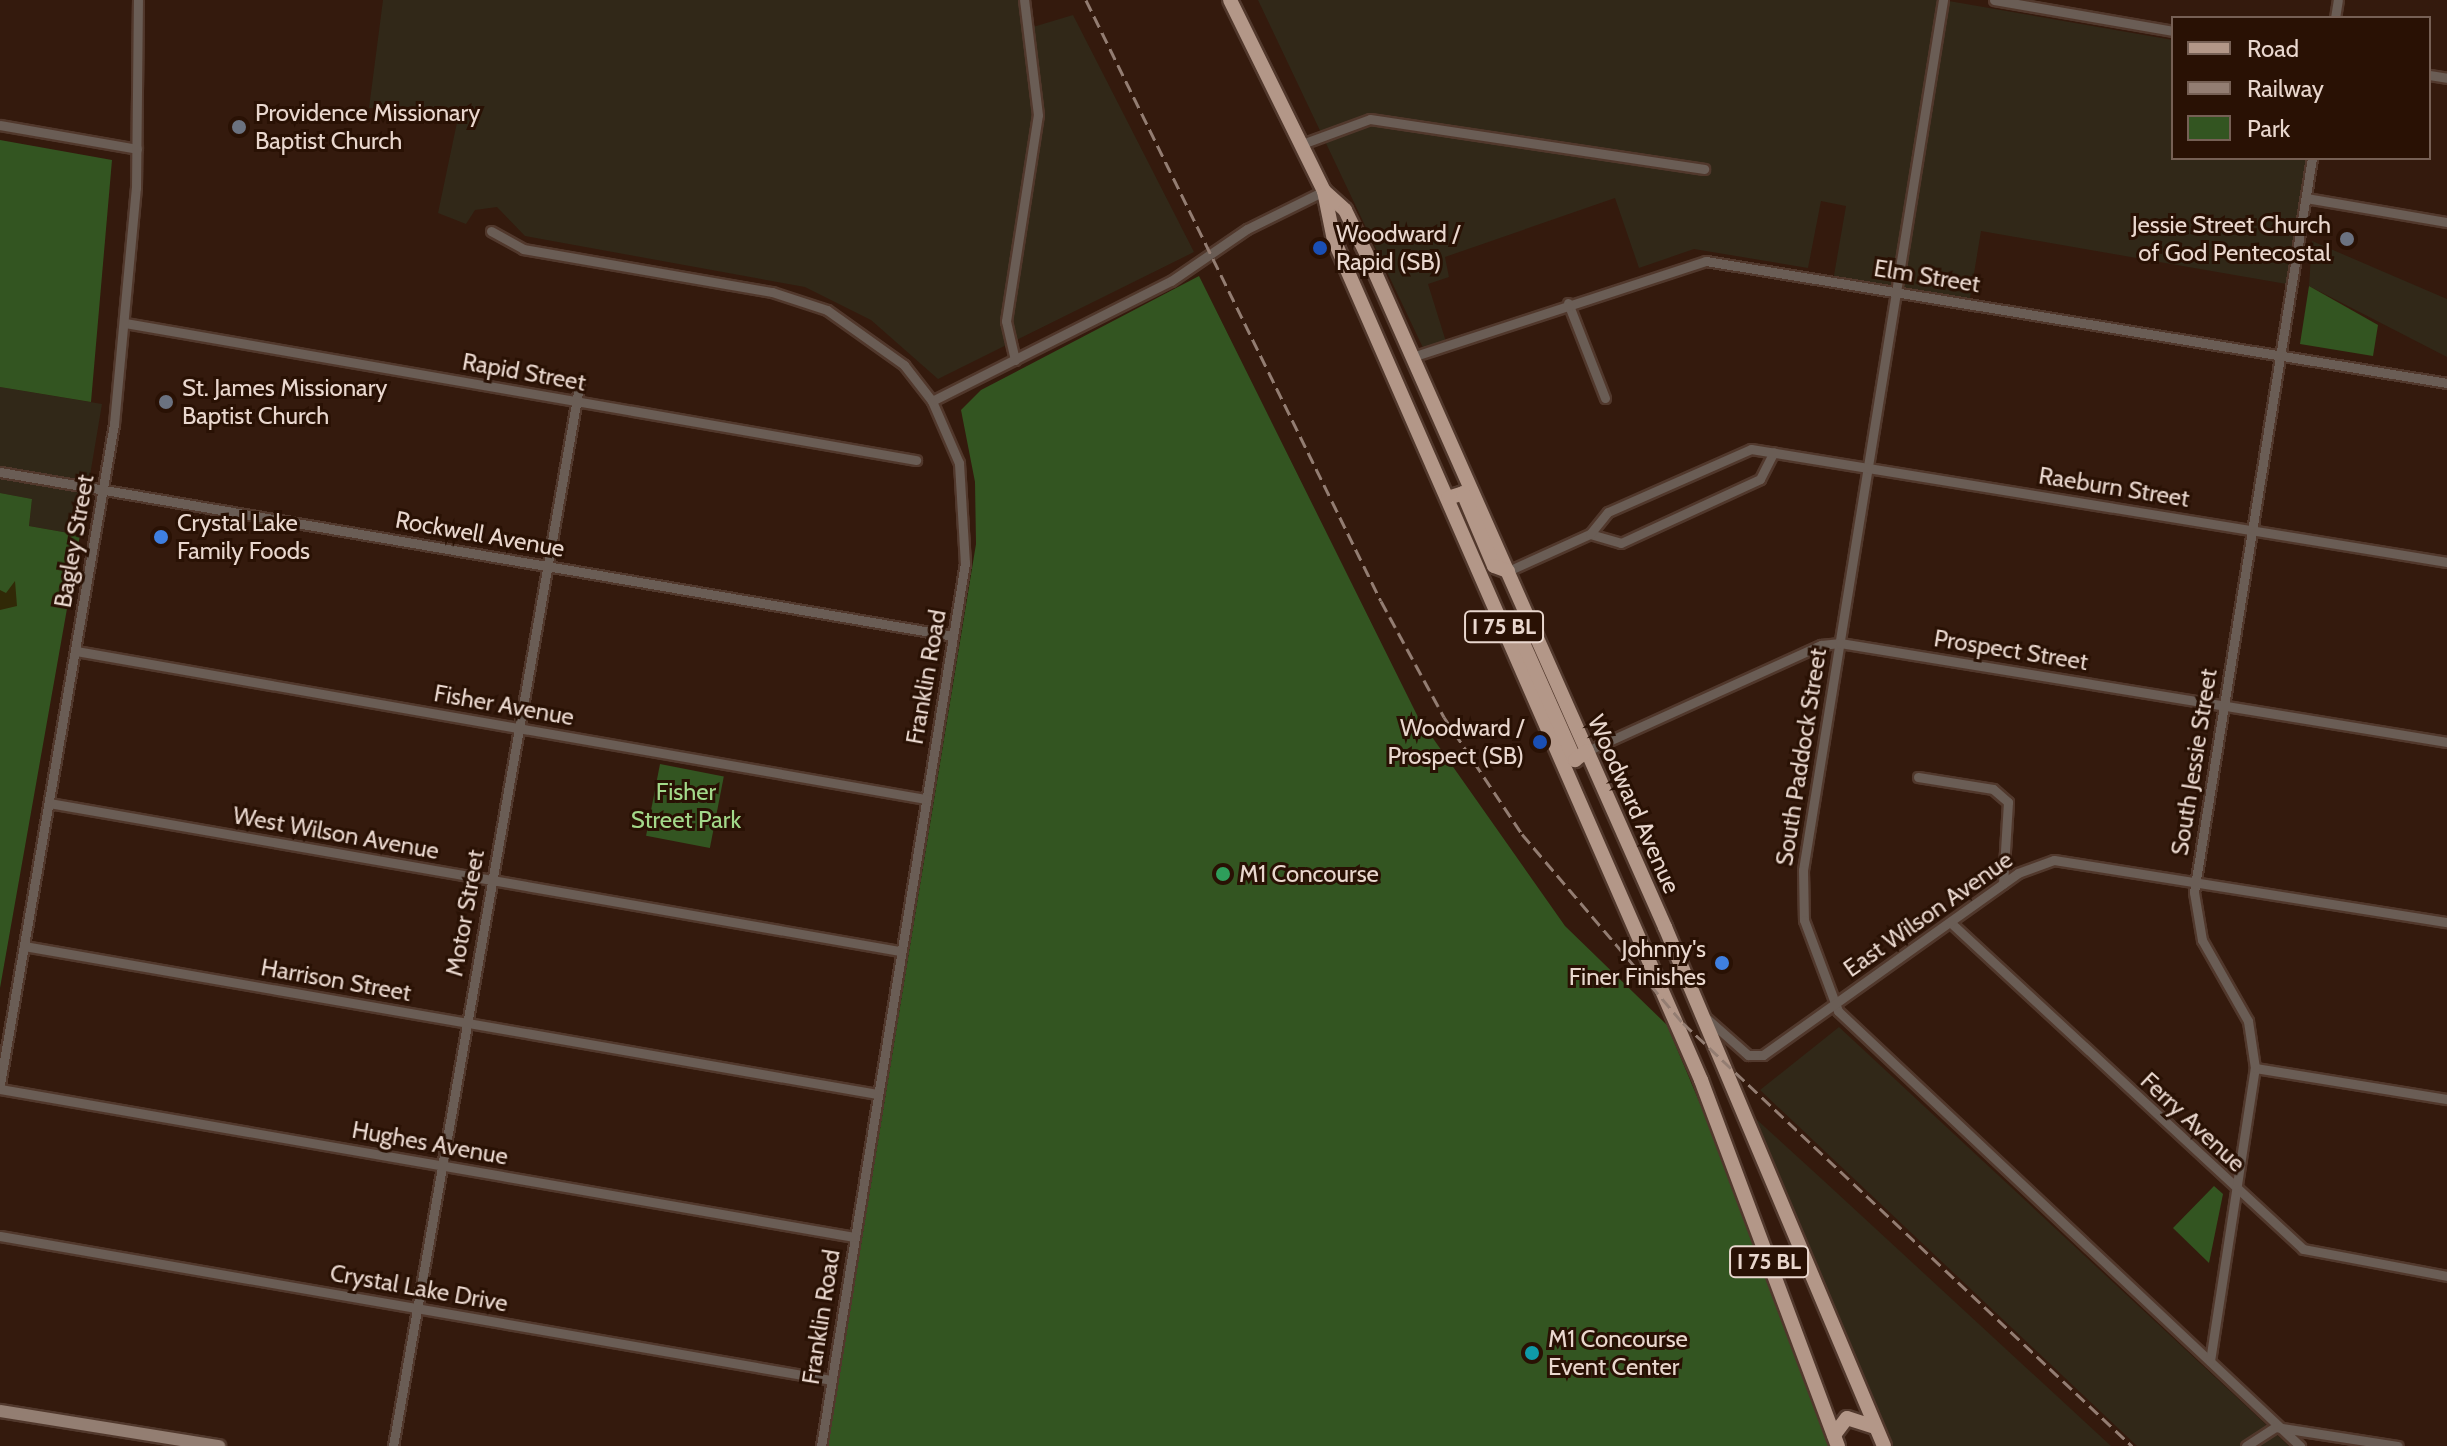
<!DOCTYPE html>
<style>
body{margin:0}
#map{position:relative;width:2447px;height:1446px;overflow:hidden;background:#341a0d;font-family:Cabin,sans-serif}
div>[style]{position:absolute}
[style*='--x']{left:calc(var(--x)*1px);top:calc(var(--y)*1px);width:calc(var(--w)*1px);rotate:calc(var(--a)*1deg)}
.industrial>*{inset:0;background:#312818}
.green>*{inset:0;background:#335521;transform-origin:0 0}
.sand>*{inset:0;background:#312907}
.roads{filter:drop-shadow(2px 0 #51382c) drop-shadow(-2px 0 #51382c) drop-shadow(0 2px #51382c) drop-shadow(0 -2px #51382c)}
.street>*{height:9px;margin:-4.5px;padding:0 4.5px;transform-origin:4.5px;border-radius:4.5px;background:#6a5d55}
.secondary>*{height:12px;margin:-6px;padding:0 6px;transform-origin:6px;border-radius:6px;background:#937e72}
.primary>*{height:14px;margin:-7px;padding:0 7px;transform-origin:7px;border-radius:7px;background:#b39788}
.rail>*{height:3px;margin-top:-1.5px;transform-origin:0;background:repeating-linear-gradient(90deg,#937d72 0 12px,transparent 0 18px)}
.dots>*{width:22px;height:22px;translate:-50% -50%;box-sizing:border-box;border:4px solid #291104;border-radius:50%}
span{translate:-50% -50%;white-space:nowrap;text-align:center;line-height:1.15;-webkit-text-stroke:6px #291104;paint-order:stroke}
.shield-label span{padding:2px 6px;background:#291104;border:2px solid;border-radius:6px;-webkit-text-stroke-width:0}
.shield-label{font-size:22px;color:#e9d7ce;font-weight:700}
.poi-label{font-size:24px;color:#e9d7ce}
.left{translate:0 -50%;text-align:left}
.right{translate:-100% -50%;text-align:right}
.street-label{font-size:24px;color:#e9d7ce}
.park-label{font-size:24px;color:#a3d98a}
.legend{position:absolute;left:2171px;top:16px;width:260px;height:144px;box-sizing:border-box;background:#291104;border:2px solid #766055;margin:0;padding:10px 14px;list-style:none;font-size:24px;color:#e9d7ce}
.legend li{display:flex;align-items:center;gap:16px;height:40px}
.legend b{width:40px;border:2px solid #766055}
</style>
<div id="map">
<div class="industrial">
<i style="clip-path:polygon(383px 0,1018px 0,1023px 30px,1073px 15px,1194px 252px,938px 379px,871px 320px,805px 287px,525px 236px,497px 207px,475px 210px,466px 224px,438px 213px,460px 108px,369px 108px)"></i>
<i style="clip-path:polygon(1258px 0,1943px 0,2173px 40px,2173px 158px,2312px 158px,2292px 285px,1981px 231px,1969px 304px,1833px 281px,1846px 206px,1821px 201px,1808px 268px,1694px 249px,1639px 268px,1615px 198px,1445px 257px,1449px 277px,1428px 284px,1447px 345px,1425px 352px)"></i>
<i style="clip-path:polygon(2312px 241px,2447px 299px,2447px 357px,2309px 286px)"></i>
<i style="clip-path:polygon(0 387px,102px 404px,80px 535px,29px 526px,32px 499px,0 493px)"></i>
<i style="clip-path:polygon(1839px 1027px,2289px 1446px,2137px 1446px,1760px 1090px)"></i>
<i style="clip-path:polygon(1755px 1118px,1824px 1181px,2111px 1446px,1893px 1446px)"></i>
</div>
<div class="green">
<i style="clip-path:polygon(0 140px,112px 160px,91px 402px,0 387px)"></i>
<i style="clip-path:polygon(1199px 276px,1418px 717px,1565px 926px,1667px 1025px,1844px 1446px,828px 1446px,976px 544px,975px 482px,961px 410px,981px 390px)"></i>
<i style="clip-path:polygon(2309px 286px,2378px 325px,2373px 356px,2300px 344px)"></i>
<i style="clip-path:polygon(0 493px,32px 499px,29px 526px,80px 535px,0 988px)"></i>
<i style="left:660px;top:764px;width:65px;height:73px;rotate:11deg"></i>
<i style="clip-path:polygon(2214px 1186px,2223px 1194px,2209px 1263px,2173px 1228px)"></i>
</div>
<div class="sand">
<i style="clip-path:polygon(15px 581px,17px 606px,0 610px,0 590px,6px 593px)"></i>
</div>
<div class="roads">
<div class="street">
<i style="--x:1943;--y:0;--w:881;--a:99.14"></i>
<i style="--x:1803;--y:870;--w:50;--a:88.9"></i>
<i style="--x:1804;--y:920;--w:97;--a:69.5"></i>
<i style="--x:1838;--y:1011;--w:635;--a:43.28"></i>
<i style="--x:1994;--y:0;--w:182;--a:9.8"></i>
<i style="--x:2335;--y:18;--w:18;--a:-81"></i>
<i style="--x:2429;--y:75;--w:18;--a:9"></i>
<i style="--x:0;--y:125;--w:139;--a:9.9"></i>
<i style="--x:1302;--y:144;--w:72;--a:-20.2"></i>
<i style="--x:1370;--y:119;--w:338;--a:8.5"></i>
<i style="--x:2306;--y:198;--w:143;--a:9.7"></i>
<i style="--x:491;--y:231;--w:37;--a:29"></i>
<i style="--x:523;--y:249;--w:253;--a:9.8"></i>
<i style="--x:772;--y:292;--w:58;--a:18.1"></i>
<i style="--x:827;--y:310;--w:95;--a:35.5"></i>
<i style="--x:904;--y:365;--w:46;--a:52.1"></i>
<i style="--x:932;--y:401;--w:68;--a:66.5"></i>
<i style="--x:959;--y:463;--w:100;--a:86.6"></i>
<i style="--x:965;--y:563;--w:895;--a:99.26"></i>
<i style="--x:1568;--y:303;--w:102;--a:68.7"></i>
<i style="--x:125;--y:323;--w:803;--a:9.83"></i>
<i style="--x:1412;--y:357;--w:309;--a:-18.1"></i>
<i style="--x:1706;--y:261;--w:751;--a:9.35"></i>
<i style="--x:1015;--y:360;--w:40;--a:-103"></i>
<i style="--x:1006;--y:321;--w:208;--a:-81.2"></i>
<i style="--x:1038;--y:115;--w:116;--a:-96.9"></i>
<i style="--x:932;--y:401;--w:267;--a:-26.7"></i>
<i style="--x:1171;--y:281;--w:92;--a:-34.4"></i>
<i style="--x:1247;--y:229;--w:86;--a:-26.3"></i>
<i style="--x:0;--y:472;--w:967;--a:9.76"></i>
<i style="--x:1590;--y:534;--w:32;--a:16"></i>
<i style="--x:1621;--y:543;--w:153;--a:-24.7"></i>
<i style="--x:1760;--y:479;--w:30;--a:-63"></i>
<i style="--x:1508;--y:571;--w:90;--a:-24.3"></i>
<i style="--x:1590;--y:534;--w:28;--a:-51"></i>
<i style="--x:1608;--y:512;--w:156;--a:-23.8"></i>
<i style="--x:1751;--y:449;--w:705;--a:9.22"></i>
<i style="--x:76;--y:651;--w:863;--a:9.88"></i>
<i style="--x:1587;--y:751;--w:257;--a:-24.4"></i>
<i style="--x:1821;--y:645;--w:19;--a:-6"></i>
<i style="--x:1840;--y:643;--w:615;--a:9.26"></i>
<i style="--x:1918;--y:777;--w:76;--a:9.1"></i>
<i style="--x:1993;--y:789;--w:20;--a:41"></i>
<i style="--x:2008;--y:802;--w:82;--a:93.5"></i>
<i style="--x:49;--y:803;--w:864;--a:9.87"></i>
<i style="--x:1950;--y:922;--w:481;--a:42.8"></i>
<i style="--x:2303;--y:1249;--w:147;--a:10.6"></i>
<i style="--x:24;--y:946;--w:866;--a:9.84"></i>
<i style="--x:1704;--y:1016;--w:59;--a:41.6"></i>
<i style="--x:1748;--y:1055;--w:15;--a:0"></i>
<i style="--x:1763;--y:1055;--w:313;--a:-35.5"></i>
<i style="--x:2018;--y:873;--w:38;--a:-20"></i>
<i style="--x:2054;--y:860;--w:398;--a:9"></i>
<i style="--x:2255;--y:1068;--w:194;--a:9.2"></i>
<i style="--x:0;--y:1084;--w:670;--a:-80.2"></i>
<i style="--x:114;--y:424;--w:237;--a:-84.7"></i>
<i style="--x:136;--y:188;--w:188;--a:-89.4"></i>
<i style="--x:0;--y:1089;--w:867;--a:9.83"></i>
<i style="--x:0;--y:1236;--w:843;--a:9.83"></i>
<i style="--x:2210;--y:1361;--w:296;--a:-81.3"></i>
<i style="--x:2255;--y:1068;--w:48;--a:-98.5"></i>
<i style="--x:2248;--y:1021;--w:93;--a:-119.6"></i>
<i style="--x:2202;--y:940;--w:49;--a:-99.5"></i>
<i style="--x:2194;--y:892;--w:743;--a:-80.87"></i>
<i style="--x:393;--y:1446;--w:1075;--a:-80.04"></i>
<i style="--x:2246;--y:1446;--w:35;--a:-33"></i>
<i style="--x:2275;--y:1427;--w:124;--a:8.8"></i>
</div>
<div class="secondary">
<i style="--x:0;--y:1411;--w:222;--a:9.1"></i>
</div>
<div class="primary">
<i style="--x:1230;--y:0;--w:213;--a:63.8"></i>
<i style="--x:1324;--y:191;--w:50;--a:78.5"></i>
<i style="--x:1334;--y:240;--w:917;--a:66.4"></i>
<i style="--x:1701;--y:1080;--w:391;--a:69.5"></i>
<i style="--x:1324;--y:191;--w:28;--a:42"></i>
<i style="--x:1345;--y:210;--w:55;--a:63.9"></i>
<i style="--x:1369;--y:259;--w:731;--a:66.1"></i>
<i style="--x:1665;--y:927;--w:563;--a:67.12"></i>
<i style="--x:1448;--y:498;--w:16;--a:-18"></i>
<i style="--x:1463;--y:493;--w:79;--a:67"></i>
<i style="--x:1494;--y:566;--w:15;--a:20"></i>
<i style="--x:1509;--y:633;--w:19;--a:39"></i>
<i style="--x:1524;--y:645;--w:126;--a:66.1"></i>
<i style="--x:1575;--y:760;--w:15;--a:-37"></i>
<i style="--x:1834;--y:1435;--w:21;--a:-53"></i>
<i style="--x:1847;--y:1418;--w:28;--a:18"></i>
</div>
</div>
<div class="rail">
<i style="--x:1086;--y:0;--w:669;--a:63.86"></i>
<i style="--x:1381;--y:601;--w:132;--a:61.5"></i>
<i style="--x:1444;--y:717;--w:141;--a:56.3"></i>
<i style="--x:1522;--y:834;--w:248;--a:49.6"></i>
<i style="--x:1683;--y:1023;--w:617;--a:43.29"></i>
</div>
<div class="dots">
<i style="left:239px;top:127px;background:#6b7280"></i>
<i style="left:2347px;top:239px;background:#6b7280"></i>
<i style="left:1320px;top:248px;background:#1a4fb4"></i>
<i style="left:166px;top:402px;background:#6b7280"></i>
<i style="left:161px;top:537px;background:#3f7fe0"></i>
<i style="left:1540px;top:742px;background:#1a4fb4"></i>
<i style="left:1223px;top:874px;background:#2e9e5b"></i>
<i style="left:1722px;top:963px;background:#3f7fe0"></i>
<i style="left:1532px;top:1353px;background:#0f9aa8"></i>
</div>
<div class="shield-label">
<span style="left:1504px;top:627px">I 75 BL</span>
<span style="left:1769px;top:1262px">I 75 BL</span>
</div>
<div class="poi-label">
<span class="left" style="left:255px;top:127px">Providence Missionary<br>Baptist Church</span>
<span class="right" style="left:2331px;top:239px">Jessie Street Church<br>of God Pentecostal</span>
<span class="left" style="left:1336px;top:248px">Woodward /<br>Rapid (SB)</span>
<span class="left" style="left:182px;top:402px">St. James Missionary<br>Baptist Church</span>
<span class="left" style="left:177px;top:537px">Crystal Lake<br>Family Foods</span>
<span class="right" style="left:1524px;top:742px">Woodward /<br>Prospect (SB)</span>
<span class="left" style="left:1239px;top:874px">M1 Concourse</span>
<span class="right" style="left:1706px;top:963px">Johnny's<br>Finer Finishes</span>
<span class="left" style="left:1548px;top:1353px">M1 Concourse<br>Event Center</span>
</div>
<div class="street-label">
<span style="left:1927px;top:276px;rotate:9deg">Elm Street</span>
<span style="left:524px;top:372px;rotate:10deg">Rapid Street</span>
<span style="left:2114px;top:487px;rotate:9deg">Raeburn Street</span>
<span style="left:480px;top:534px;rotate:10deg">Rockwell Avenue</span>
<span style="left:74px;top:541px;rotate:-80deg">Bagley Street</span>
<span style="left:2011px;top:650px;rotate:9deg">Prospect Street</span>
<span style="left:926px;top:677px;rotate:-80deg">Franklin Road</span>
<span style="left:504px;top:705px;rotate:10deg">Fisher Avenue</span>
<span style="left:1801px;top:757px;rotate:-81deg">South Paddock Street</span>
<span style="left:2194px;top:762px;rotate:-81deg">South Jessie Street</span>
<span style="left:1634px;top:804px;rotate:66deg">Woodward Avenue</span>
<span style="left:336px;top:833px;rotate:10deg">West Wilson Avenue</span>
<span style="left:465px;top:913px;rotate:-80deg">Motor Street</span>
<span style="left:1928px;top:914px;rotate:-35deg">East Wilson Avenue</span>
<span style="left:336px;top:980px;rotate:10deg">Harrison Street</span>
<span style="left:2193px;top:1122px;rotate:43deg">Ferry Avenue</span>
<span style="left:430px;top:1143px;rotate:10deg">Hughes Avenue</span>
<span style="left:419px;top:1288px;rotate:10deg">Crystal Lake Drive</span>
<span style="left:821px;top:1317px;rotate:-81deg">Franklin Road</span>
</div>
<div class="park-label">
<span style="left:686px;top:806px">Fisher<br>Street Park</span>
</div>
<ul class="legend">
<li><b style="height:10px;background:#b39788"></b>Road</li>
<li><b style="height:10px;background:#937d72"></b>Railway</li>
<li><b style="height:22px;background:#335521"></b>Park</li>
</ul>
</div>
